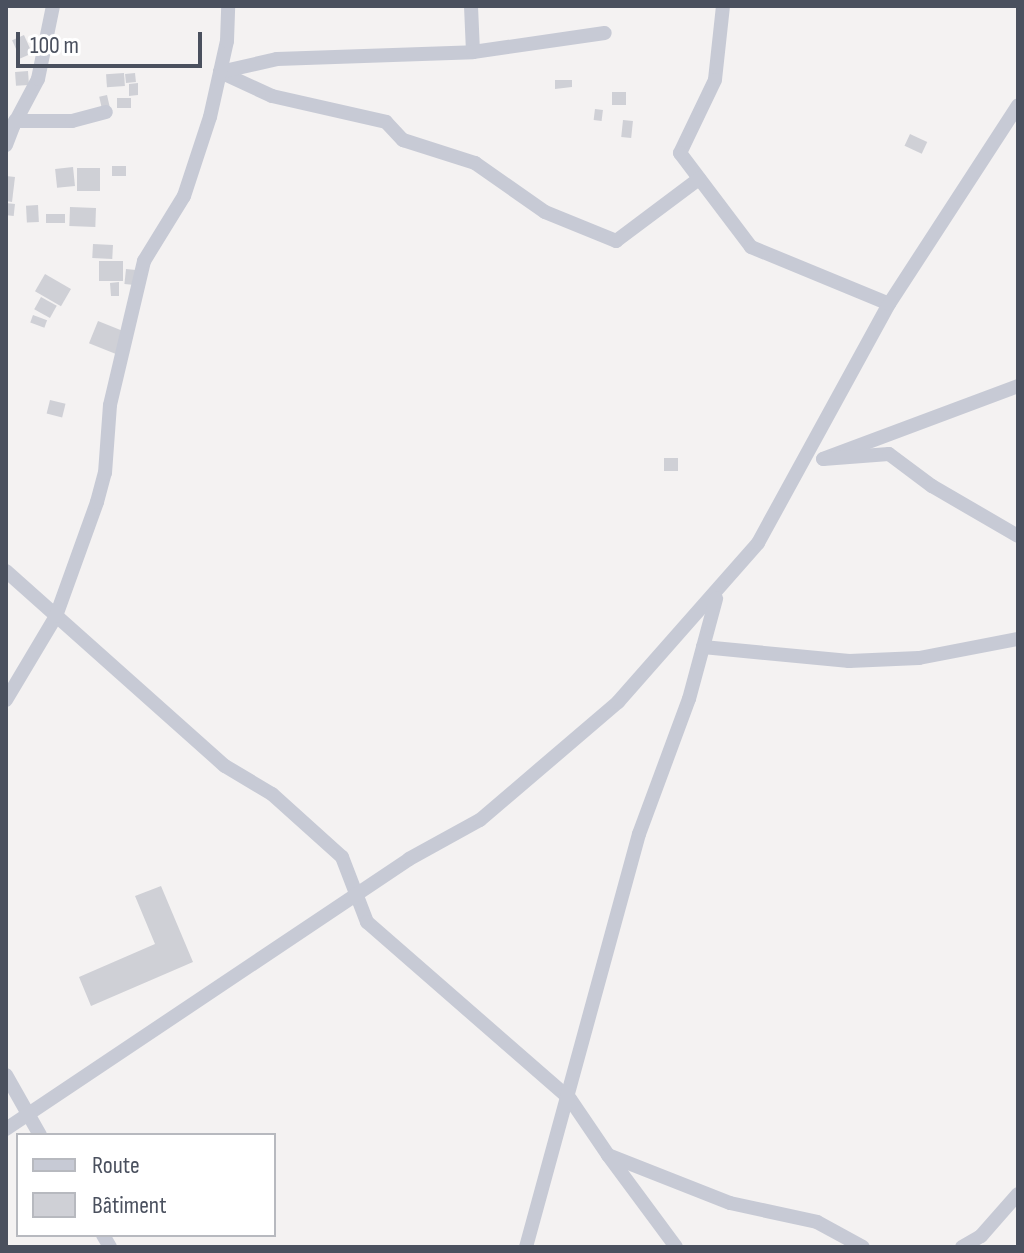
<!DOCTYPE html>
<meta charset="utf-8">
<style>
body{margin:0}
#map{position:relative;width:1024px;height:1253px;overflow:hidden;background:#f4f2f2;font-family:"Sofia Sans Condensed",sans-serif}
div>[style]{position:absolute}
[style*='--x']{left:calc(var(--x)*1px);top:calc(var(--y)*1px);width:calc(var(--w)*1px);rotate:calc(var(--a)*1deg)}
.building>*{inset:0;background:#cfd0d6;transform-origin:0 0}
.minor>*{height:14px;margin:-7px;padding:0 7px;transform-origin:7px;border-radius:7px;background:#c7cad5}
span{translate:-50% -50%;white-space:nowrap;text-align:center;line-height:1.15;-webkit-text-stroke:8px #fff;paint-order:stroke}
.frame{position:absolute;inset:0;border:8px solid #4a505e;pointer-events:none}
.legend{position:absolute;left:16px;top:1133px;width:260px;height:104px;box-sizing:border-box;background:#fff;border:2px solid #b7b9bf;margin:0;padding:10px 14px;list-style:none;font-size:24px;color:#4a505e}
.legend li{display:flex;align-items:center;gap:16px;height:40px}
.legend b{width:40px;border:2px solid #b7b9bf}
.scale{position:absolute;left:16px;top:32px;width:186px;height:36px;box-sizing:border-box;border:4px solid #4a505e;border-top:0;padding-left:10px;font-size:24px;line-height:28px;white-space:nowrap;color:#4a505e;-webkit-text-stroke:6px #fff;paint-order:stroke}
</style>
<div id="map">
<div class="building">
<i style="left:24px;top:35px;width:20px;height:13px;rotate:66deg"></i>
<i style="left:28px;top:71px;width:14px;height:13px;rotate:86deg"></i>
<i style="left:124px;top:73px;width:13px;height:18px;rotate:86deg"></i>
<i style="left:135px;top:73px;width:9px;height:10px;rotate:84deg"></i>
<i style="clip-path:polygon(555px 80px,572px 80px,572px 87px,555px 89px)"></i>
<i style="clip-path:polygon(138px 83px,138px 95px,129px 96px,129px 84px)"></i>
<i style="left:626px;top:92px;width:13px;height:14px;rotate:90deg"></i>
<i style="left:107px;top:95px;width:13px;height:8px;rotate:77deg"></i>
<i style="left:117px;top:98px;width:14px;height:10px"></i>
<i style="left:595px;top:109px;width:8px;height:11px;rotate:7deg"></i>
<i style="left:623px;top:120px;width:10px;height:17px;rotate:6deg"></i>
<i style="left:910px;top:134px;width:19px;height:13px;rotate:25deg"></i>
<i style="left:126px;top:166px;width:10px;height:14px;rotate:90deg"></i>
<i style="left:73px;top:167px;width:19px;height:18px;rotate:84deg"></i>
<i style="left:77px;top:168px;width:23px;height:23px"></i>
<i style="clip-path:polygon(6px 176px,15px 177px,12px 202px,6px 201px)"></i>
<i style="left:6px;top:203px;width:9px;height:12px;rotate:6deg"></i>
<i style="left:38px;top:205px;width:17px;height:12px;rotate:87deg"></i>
<i style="left:70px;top:207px;width:26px;height:19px;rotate:2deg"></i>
<i style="left:46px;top:214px;width:19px;height:9px"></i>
<i style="left:93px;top:244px;width:20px;height:14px;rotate:3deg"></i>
<i style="left:99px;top:261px;width:24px;height:20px"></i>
<i style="left:126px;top:269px;width:10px;height:15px;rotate:6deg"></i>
<i style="left:45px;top:274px;width:30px;height:20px;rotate:30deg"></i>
<i style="clip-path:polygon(119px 282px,119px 296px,111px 296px,110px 283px)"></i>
<i style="left:41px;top:297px;width:18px;height:14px;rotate:29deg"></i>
<i style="left:33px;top:315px;width:15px;height:8px;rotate:20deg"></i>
<i style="left:98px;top:321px;width:31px;height:24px;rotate:22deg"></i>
<i style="left:50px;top:400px;width:16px;height:14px;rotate:14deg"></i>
<i style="left:664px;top:458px;width:14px;height:13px"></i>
<i style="clip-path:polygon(161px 886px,193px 962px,91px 1006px,79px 977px,155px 944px,135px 896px)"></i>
</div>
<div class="minor">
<i style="--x:471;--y:6;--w:46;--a:87.5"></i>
<i style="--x:723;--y:6;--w:74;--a:96.2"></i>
<i style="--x:715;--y:80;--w:81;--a:115.6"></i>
<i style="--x:680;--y:153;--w:118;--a:52.9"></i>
<i style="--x:751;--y:247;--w:149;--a:22.4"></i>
<i style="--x:220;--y:72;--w:57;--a:24.8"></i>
<i style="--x:272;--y:96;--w:117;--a:12.8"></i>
<i style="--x:386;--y:122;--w:25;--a:47"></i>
<i style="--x:403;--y:140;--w:76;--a:17.7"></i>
<i style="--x:475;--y:163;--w:85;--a:35"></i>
<i style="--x:545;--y:212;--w:77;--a:22.2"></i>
<i style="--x:616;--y:241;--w:104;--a:-36.8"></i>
<i style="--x:220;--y:72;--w:58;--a:-12.8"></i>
<i style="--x:277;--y:59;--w:196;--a:-2"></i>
<i style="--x:473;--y:52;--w:133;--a:-8.2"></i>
<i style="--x:11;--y:130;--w:58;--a:-62.1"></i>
<i style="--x:38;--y:79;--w:75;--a:-78.4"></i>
<i style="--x:6;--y:145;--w:26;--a:-69"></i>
<i style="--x:15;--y:121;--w:57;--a:0"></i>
<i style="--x:72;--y:121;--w:35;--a:-15"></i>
<i style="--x:1018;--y:386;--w:208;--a:159.5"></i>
<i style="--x:823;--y:459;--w:66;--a:-4.3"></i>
<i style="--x:889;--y:454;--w:54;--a:36.7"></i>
<i style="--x:932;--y:486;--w:99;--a:30.2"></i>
<i style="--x:6;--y:571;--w:293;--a:41.7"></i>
<i style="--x:225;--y:766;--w:55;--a:30.8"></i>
<i style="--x:272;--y:794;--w:94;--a:42"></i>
<i style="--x:342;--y:857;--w:70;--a:69"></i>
<i style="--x:367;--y:922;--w:269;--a:41.1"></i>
<i style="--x:570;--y:1099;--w:68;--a:55.8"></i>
<i style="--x:608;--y:1155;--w:131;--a:21.5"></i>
<i style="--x:730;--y:1203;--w:89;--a:12.3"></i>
<i style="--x:817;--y:1222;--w:52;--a:28.5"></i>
<i style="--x:703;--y:647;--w:147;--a:5.5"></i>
<i style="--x:849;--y:661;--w:70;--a:-2.5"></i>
<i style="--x:919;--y:658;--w:101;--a:-10.9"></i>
<i style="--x:6;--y:700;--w:98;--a:-59.2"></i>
<i style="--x:56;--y:616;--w:121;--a:-70.2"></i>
<i style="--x:97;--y:502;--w:30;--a:-75"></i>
<i style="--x:105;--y:473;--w:68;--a:-85.8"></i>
<i style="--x:110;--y:405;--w:148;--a:-76.7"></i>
<i style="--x:144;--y:261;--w:76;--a:-58.4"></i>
<i style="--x:184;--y:196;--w:83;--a:-71.8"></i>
<i style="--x:210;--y:117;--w:78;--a:-77.4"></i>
<i style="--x:227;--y:41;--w:35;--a:-88"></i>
<i style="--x:6;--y:1075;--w:69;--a:60.5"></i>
<i style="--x:6;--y:1129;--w:485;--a:-33.8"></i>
<i style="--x:409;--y:859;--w:81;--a:-28.8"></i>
<i style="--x:480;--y:820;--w:182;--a:-40.5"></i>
<i style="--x:618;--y:702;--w:212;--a:-48.6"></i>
<i style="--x:758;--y:543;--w:273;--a:-61.3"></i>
<i style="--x:889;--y:304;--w:237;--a:-57"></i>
<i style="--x:608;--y:1155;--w:114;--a:53.5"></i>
<i style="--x:103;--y:1235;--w:14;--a:60"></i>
<i style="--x:526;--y:1247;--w:428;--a:-74.7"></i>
<i style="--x:639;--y:834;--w:144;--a:-69.7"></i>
<i style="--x:689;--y:699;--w:104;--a:-74.9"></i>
<i style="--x:962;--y:1247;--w:22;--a:-30"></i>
<i style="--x:981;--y:1236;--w:56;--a:-48.6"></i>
</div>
<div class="frame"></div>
<ul class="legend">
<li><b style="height:10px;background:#c7cad5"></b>Route</li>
<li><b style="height:22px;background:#cfd0d6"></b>Bâtiment</li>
</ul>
<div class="scale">100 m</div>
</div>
